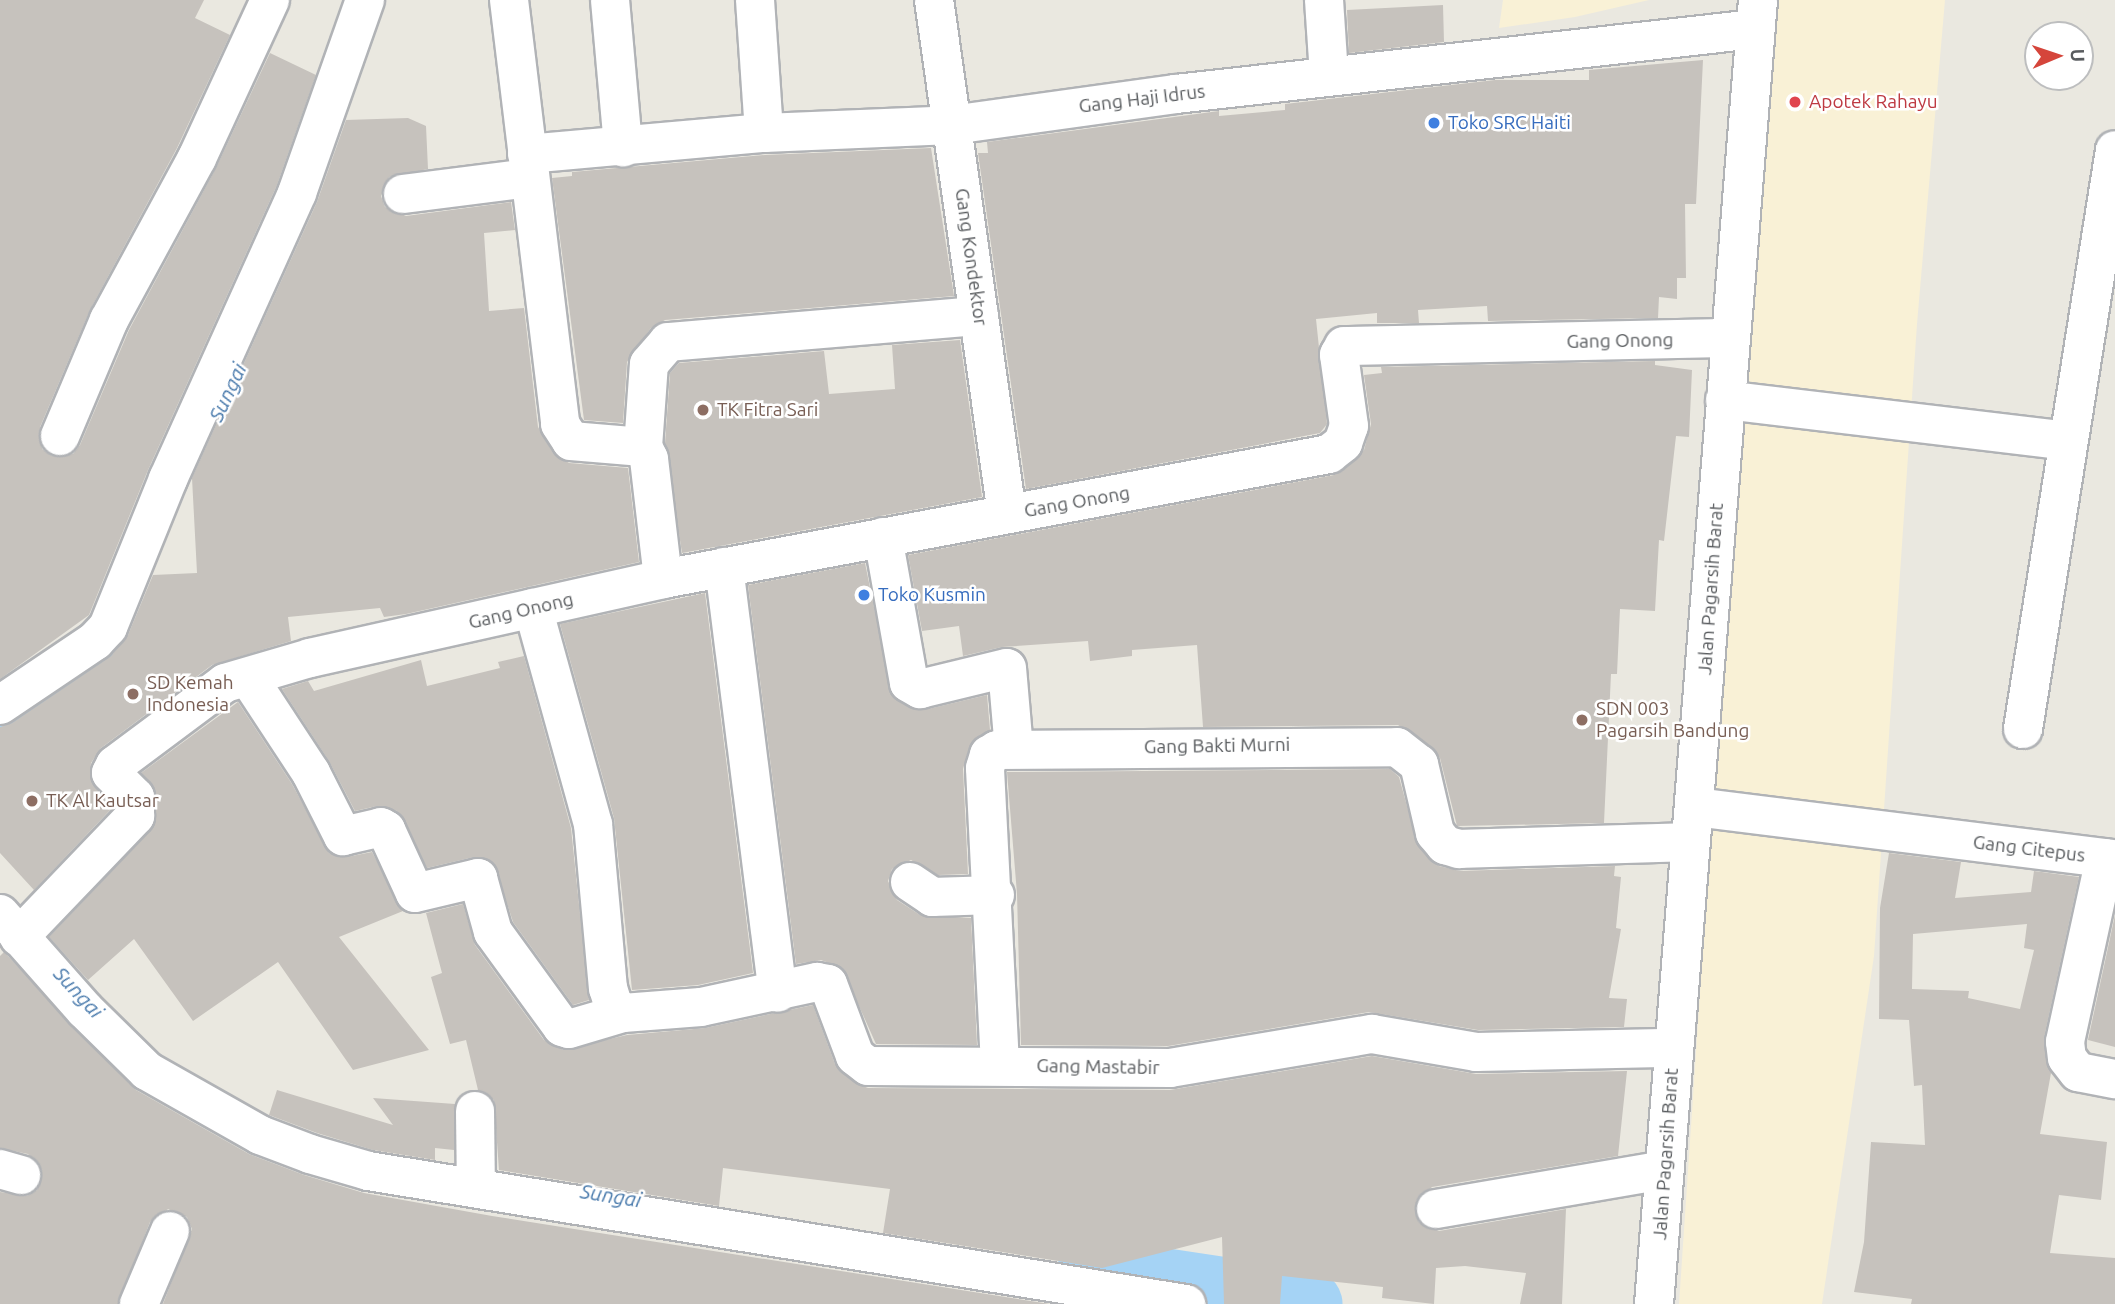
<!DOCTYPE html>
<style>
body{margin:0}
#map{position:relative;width:2115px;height:1304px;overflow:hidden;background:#eae8e0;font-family:Ubuntu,sans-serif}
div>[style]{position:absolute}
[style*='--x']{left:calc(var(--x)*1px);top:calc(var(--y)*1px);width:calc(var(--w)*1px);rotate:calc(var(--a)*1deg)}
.commercial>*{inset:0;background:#f9f1d6}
.river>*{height:68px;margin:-34px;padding:0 34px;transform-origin:34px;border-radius:34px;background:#a5d3f5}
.building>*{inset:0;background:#c6c2bd}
.roads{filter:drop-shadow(2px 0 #b1b3b6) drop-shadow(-2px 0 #b1b3b6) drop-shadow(0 2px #b1b3b6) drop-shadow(0 -2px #b1b3b6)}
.minor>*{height:38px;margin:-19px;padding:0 19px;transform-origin:19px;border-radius:19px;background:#fff}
.dots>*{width:19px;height:19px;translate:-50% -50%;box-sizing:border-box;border:4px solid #fff;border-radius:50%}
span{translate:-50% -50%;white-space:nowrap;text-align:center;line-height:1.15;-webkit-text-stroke:5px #fff;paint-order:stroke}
.street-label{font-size:19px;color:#595c5f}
.health-label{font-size:19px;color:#be3a42}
.left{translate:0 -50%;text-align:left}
.shop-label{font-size:19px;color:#366cbe}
.education-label{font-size:19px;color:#785e54}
.water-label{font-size:21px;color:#497aac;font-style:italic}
.north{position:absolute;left:2024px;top:21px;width:70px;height:70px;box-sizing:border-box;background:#fff;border:2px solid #bdbebf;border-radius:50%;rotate:88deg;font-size:19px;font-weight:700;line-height:28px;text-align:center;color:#595c5f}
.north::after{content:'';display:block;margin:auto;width:24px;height:32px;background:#d5453b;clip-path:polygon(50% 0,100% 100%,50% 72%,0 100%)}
</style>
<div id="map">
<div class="commercial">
<i style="clip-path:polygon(1503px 0,1649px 0,1575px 17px,1499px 28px)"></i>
<i style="clip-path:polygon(1767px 0,1945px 0,1917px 324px,1874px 956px,1822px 1304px,1679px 1304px)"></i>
</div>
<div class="river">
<i style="--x:0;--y:727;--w:101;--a:-33.7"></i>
<i style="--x:1091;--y:1271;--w:220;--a:8.6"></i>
</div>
<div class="building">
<i style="clip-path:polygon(0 0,204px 0,195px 18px,230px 35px,177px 148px,90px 310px,40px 427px,42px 449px,52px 456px,73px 454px,80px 445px,129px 330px,216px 168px,270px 53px,316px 75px,277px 185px,148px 470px,89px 615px,0 679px)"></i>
<i style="clip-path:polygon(1443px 5px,1444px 42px,1349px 53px,1347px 10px)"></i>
<i style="clip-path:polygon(1703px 60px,1696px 204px,1685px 204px,1686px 278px,1677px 278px,1677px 299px,1659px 297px,1658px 318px,1488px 321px,1487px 306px,1418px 310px,1419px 323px,1377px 323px,1377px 313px,1316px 319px,1327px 424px,1320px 433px,1026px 489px,978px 153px,988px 153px,987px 142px,1219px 111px,1219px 116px,1285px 110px,1285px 104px,1495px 80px,1589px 80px,1589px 70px)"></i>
<i style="clip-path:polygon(408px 118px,426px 126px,428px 169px,389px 177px,381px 196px,385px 207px,406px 216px,511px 202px,515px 230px,484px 233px,489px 311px,524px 308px,538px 427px,553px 453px,569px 463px,628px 468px,639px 562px,406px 614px,384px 617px,380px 608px,288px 617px,291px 641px,212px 665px,101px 748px,91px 763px,90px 777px,113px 807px,34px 890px,0 853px,0 727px,12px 723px,111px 656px,128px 635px,153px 575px,197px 573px,192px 478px,317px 202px,346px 120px)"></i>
<i style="clip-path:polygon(931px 148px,954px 296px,665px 320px,651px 328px,627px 362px,623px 423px,584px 420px,552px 178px,572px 176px,572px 172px,765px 155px)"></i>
<i style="clip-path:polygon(960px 340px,982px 497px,682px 553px,665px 443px,670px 373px,679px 363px,824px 351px,829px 394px,895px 389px,892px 345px)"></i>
<i style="clip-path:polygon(1655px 361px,1655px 365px,1692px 370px,1689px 437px,1676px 436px,1664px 541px,1659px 540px,1655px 611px,1620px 609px,1617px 674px,1611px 674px,1604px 823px,1457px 826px,1440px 758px,1432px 747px,1398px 725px,1203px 727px,1197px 645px,1132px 650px,1132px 656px,1090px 661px,1088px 641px,1002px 647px,963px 656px,959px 626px,922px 631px,908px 555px,1334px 475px,1364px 450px,1371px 424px,1364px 375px,1382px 373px,1381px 367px)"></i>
<i style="clip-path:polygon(865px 563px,892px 696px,910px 708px,924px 710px,987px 695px,990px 730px,969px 748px,963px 769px,968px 874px,938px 875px,911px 860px,892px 869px,888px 881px,897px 900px,920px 915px,971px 918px,977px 1045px,876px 1044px,842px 968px,821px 960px,796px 964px,748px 585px)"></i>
<i style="clip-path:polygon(705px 593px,753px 973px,698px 985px,632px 990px,614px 818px,560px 624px)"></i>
<i style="clip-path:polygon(524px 656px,571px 828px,589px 1000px,573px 1005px,513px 922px,494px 863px,474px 857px,427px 868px,397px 811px,377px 806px,355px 811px,329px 761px,282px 689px,308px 681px,314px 691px,421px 660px,427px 686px,500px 668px,498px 662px)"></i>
<i style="clip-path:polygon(238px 702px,292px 784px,329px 853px,347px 857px,372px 852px,403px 911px,339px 937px,429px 1050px,353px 1070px,278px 962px,193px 1021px,134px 939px,88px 980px,49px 937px,151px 830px,157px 796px,141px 773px)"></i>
<i style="clip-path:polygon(1390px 769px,1399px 777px,1418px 846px,1439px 866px,1460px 871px,1615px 866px,1614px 876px,1621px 877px,1616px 928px,1621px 929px,1609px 998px,1627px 999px,1624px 1027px,1478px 1030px,1369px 1012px,1168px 1046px,1021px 1045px,1017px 894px,1007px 772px)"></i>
<i style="clip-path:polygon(evenodd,1889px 853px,1961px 862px,1955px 898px,2031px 892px,2034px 871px,2079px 877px,2044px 1038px,2051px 1073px,2040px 1134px,2107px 1142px,2101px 1200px,2059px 1195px,2050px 1253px,2115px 1258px,2115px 1304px,1911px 1304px,1912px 1299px,1854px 1292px,1864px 1242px,1871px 1142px,1925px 1145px,1922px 1085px,1914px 1086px,1909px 1020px,1879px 1019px,1880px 908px,1889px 853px,2027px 924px,2024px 948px,2034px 950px,2020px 1009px,1968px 998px,1969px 991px,1912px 989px,1913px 934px,2027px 924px)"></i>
<i style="clip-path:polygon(463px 904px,475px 945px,544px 1040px,563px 1050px,627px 1035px,705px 1028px,813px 1005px,835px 1064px,855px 1083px,868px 1088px,1170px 1090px,1372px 1056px,1476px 1074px,1627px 1071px,1618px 1156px,1432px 1187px,1416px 1201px,1419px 1222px,1439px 1231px,1566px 1209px,1562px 1304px,1520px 1304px,1526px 1273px,1465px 1266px,1436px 1268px,1434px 1304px,1382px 1298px,1383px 1287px,1282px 1276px,1280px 1304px,1224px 1304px,1222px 1237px,1102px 1268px,883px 1233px,890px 1189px,723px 1168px,719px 1206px,499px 1170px,494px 1100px,478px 1090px,466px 1040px,450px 1044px,431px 977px,442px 973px,426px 913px)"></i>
<i style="clip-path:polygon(2115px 915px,2115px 1047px,2088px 1040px)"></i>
<i style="clip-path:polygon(4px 952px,136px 1090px,249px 1154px,304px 1175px,364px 1193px,492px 1216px,1050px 1304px,163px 1304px,192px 1229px,187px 1217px,168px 1209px,150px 1222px,118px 1304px,0 1304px,0 1192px,27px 1196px,37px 1190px,42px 1170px,28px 1154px,0 1148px,0 956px)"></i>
<i style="clip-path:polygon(277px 1090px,393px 1125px,373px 1098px,455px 1104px,454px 1150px,435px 1148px,435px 1160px,373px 1150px,317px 1133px,269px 1115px)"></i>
</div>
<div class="roads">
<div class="minor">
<i style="--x:509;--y:0;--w:427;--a:83.1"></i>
<i style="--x:560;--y:424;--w:20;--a:57"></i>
<i style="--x:571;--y:441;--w:72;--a:4.8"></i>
<i style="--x:643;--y:447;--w:13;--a:63"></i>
<i style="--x:649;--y:459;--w:121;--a:83.3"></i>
<i style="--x:610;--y:0;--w:148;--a:84.9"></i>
<i style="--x:755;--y:0;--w:133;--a:86.1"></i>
<i style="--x:934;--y:0;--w:519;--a:81.92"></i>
<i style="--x:1324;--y:0;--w:76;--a:86.2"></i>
<i style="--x:527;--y:154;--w:238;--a:-5.1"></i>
<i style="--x:764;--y:133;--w:188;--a:-2.4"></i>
<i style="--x:952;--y:125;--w:226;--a:-7.9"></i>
<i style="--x:1176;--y:94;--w:583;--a:-6.41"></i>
<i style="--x:403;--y:194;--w:127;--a:-7.2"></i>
<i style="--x:1725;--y:400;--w:345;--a:6.8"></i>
<i style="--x:60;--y:436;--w:126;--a:-67.1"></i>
<i style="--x:109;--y:320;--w:184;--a:-61.5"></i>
<i style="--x:197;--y:158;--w:174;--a:-65.2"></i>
<i style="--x:643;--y:447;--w:83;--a:-85.9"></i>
<i style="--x:649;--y:364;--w:29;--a:-49"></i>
<i style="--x:668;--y:342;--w:312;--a:-4.8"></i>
<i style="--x:883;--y:537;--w:148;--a:79.9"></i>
<i style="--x:909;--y:683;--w:13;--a:29"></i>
<i style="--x:920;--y:689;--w:89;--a:-13.6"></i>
<i style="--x:1007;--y:668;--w:81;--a:85.1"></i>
<i style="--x:724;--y:567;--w:429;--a:82.8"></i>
<i style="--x:533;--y:608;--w:224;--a:74.5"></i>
<i style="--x:593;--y:824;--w:165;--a:84.8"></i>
<i style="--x:608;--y:988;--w:17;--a:73"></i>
<i style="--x:613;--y:1004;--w:13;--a:42"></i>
<i style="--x:623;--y:1013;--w:78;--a:-4.4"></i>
<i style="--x:701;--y:1007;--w:119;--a:-12.2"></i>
<i style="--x:817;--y:982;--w:11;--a:10"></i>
<i style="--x:828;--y:984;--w:77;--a:69.4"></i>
<i style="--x:855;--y:1056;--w:16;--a:38"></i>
<i style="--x:868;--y:1066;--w:302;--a:0.4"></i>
<i style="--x:1170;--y:1068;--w:205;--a:-9.6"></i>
<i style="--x:1372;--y:1034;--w:106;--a:9.8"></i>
<i style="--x:1476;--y:1052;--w:198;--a:-1.2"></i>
<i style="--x:248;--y:677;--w:115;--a:56.7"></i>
<i style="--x:311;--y:773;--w:71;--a:63.1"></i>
<i style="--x:343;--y:836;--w:39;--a:-13"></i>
<i style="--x:381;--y:827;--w:6;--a:31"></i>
<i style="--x:386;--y:830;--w:69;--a:65.3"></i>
<i style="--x:415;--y:893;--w:65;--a:-13.4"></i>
<i style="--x:478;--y:878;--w:56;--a:74.5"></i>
<i style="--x:493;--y:932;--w:117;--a:54"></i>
<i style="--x:562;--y:1027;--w:7;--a:16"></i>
<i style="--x:569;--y:1029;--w:56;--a:-16.5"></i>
<i style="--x:0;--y:705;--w:115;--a:-34"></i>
<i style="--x:95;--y:641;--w:19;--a:-47"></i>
<i style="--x:108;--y:627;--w:160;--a:-67.9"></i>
<i style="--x:168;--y:479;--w:314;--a:-65.7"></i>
<i style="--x:297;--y:193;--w:205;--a:-70.6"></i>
<i style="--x:2023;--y:729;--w:586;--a:-80.97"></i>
<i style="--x:1695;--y:807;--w:423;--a:7.1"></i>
<i style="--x:2105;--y:858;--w:188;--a:102.3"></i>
<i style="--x:2065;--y:1042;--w:16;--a:83"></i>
<i style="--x:2067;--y:1058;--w:18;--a:52"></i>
<i style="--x:2078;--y:1072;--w:38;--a:11"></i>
<i style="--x:910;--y:882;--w:27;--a:34"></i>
<i style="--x:932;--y:897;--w:63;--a:-1.8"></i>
<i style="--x:0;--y:914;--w:128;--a:48.5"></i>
<i style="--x:85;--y:1010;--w:87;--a:44.5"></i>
<i style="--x:147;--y:1071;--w:130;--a:29.5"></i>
<i style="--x:260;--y:1135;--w:53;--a:20.8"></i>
<i style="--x:310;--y:1154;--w:60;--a:16.3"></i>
<i style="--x:368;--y:1171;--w:829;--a:9.24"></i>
<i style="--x:19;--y:937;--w:168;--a:-46.2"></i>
<i style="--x:135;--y:816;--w:19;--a:-90"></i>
<i style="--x:135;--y:797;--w:34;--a:-135"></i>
<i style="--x:111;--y:773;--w:9;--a:-63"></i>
<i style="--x:115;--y:765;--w:137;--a:-36.7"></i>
<i style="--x:225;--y:683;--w:89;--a:-16.4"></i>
<i style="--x:310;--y:658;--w:362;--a:-12.6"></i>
<i style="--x:663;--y:579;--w:678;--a:-10.63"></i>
<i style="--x:1329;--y:454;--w:18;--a:-38"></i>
<i style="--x:1343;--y:443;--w:18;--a:-71"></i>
<i style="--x:1349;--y:426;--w:72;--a:-98"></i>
<i style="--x:1339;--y:355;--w:10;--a:-61"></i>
<i style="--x:1344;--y:346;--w:385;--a:-1.2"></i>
<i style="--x:1000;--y:1065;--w:297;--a:-92.9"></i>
<i style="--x:985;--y:768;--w:14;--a:-73"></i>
<i style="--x:989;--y:755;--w:9;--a:-32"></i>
<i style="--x:997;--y:750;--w:400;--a:-0.4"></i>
<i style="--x:1397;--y:747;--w:28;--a:38"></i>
<i style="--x:1419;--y:764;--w:71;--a:76.9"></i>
<i style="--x:1435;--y:833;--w:16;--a:50"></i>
<i style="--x:1445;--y:845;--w:15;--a:16"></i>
<i style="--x:1459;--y:849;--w:231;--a:-1.7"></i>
<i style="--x:475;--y:1111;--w:77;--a:89.3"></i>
<i style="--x:0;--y:1169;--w:22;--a:16"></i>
<i style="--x:1436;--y:1209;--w:231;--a:-9.7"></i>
<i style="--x:139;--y:1304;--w:79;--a:-67"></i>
<i style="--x:1654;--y:1304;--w:1308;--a:-85.44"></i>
</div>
</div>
<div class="dots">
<i style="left:1795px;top:102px;background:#e0444e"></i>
<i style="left:1434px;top:123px;background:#3f7fe0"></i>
<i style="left:703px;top:410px;background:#8d6e63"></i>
<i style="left:864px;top:595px;background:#3f7fe0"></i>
<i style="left:133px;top:694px;background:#8d6e63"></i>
<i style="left:1582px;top:720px;background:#8d6e63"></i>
<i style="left:32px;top:801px;background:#8d6e63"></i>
</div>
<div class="street-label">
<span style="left:1142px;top:99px;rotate:-7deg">Gang Haji Idrus</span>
<span style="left:971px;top:257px;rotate:82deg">Gang Kondektor</span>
<span style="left:1620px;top:341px;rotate:-1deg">Gang Onong</span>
<span style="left:1077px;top:502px;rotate:-10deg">Gang Onong</span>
<span style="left:1711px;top:589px;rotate:-86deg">Jalan Pagarsih Barat</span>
<span style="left:521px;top:611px;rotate:-13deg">Gang Onong</span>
<span style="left:1217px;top:746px;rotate:-1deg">Gang Bakti Murni</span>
<span style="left:2029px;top:849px;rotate:7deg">Gang Citepus</span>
<span style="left:1098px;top:1067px;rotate:1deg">Gang Mastabir</span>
<span style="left:1666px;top:1154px;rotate:-86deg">Jalan Pagarsih Barat</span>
</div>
<div class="health-label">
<span class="left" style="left:1809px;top:102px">Apotek Rahayu</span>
</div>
<div class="shop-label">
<span class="left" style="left:1448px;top:123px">Toko SRC Haiti</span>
<span class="left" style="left:878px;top:595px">Toko Kusmin</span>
</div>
<div class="education-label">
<span class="left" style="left:717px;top:410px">TK Fitra Sari</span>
<span class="left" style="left:147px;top:694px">SD Kemah<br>Indonesia</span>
<span class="left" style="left:1596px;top:720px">SDN 003<br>Pagarsih Bandung</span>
<span class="left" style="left:46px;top:801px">TK Al Kautsar</span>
</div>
<div class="water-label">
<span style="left:227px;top:392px;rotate:-65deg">Sungai</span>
<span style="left:79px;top:992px;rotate:47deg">Sungai</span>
<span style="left:611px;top:1195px;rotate:9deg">Sungai</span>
</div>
<div class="north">U</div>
</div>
